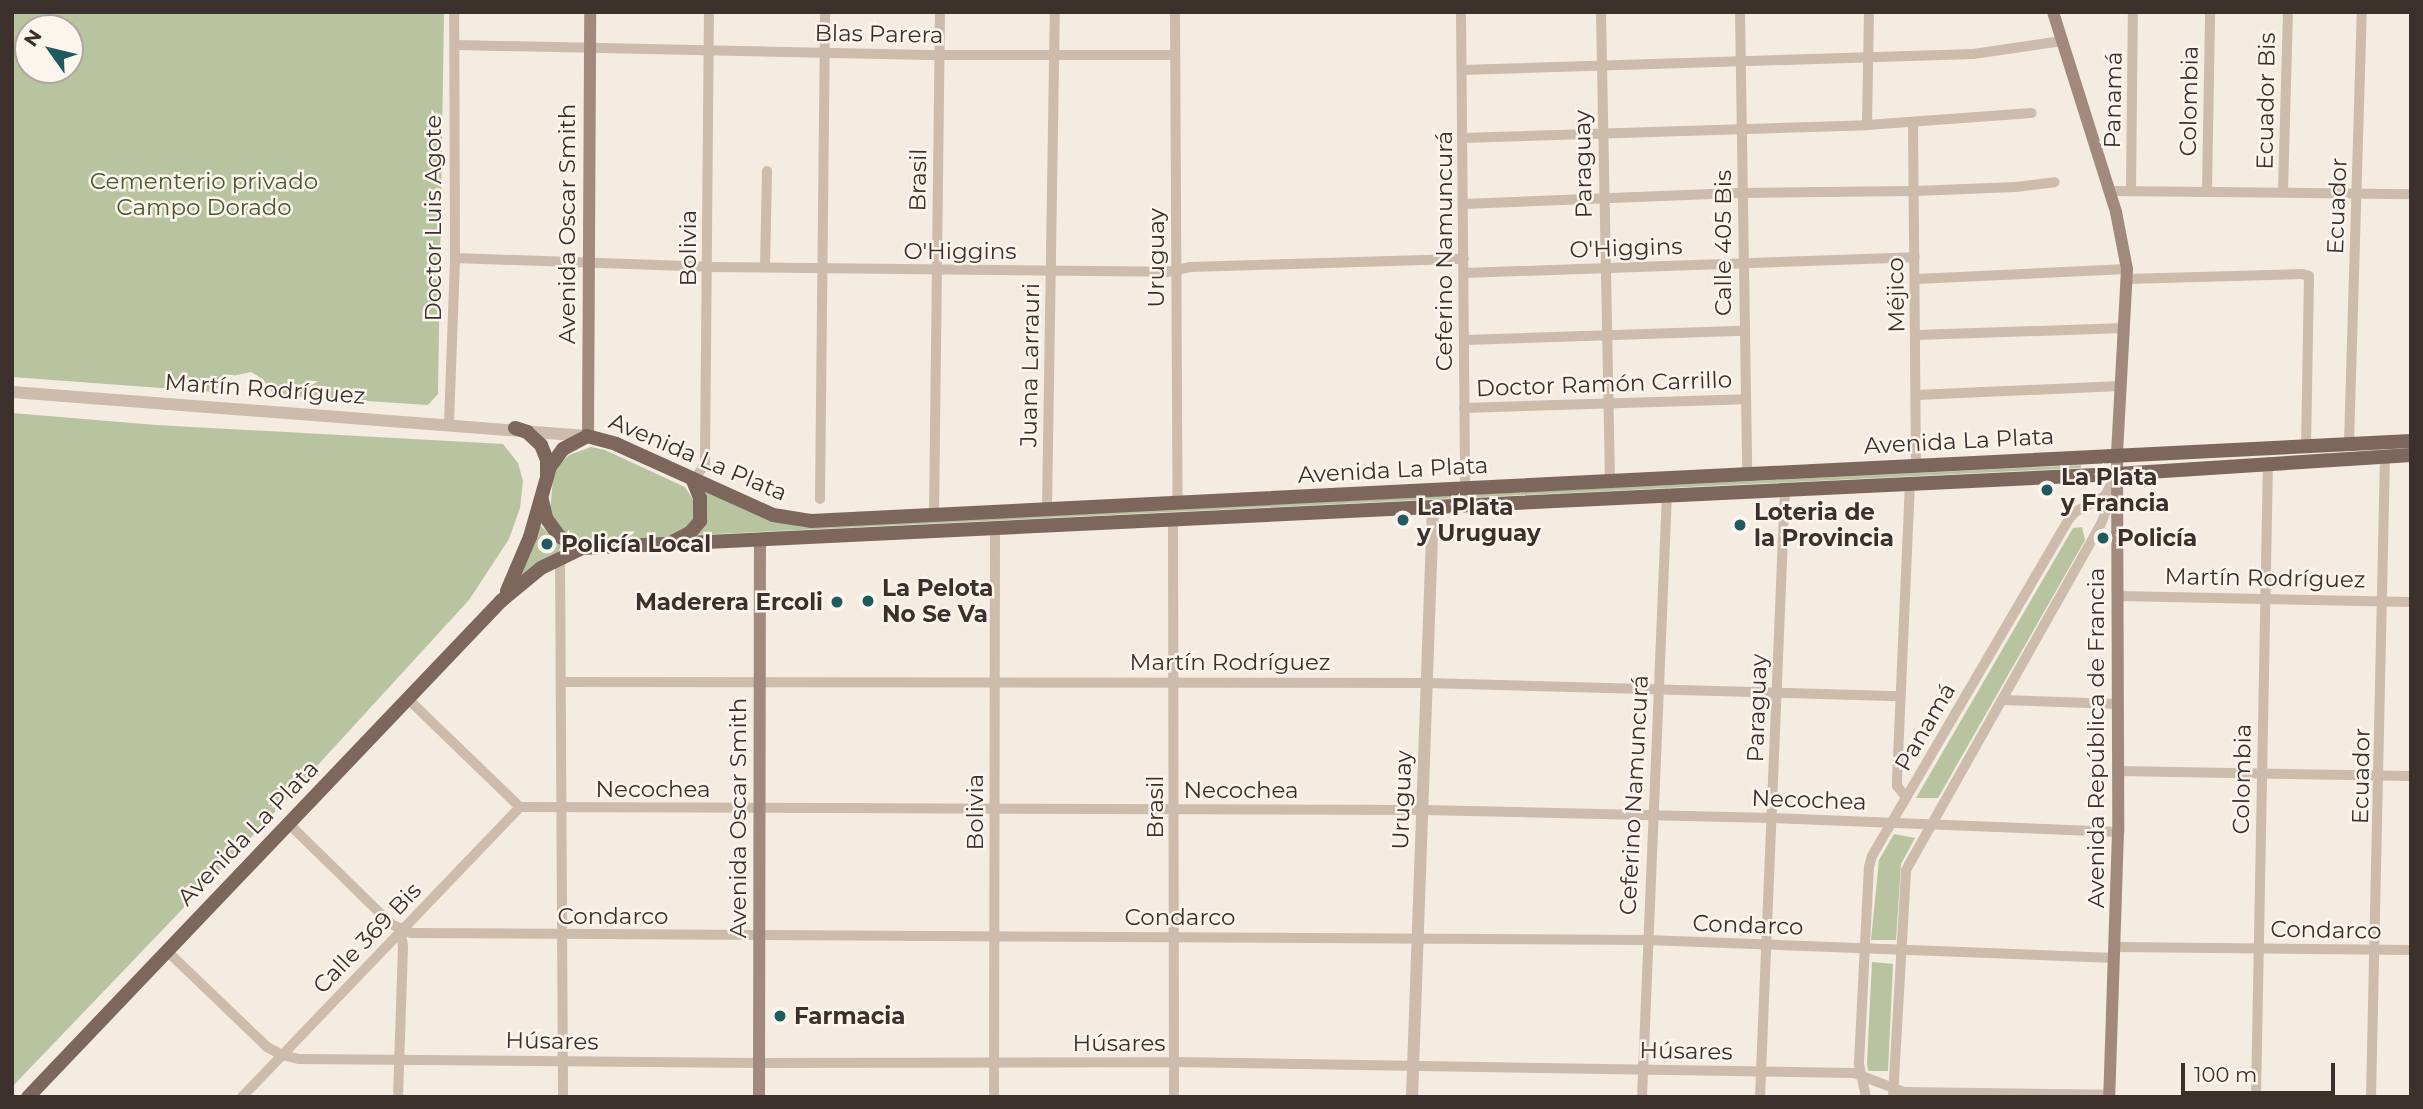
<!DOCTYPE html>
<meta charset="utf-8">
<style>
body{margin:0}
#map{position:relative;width:2423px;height:1109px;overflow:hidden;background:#f4ebe1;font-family:Montserrat,sans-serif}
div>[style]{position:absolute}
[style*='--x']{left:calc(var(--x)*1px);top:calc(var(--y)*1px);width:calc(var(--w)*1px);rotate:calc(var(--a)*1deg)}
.green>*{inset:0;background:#b8c4a0}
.minor>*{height:10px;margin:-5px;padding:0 5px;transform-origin:5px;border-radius:5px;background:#cdbbac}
.tertiary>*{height:12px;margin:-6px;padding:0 6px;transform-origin:6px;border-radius:6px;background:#cdbbac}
.secondary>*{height:12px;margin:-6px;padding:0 6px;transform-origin:6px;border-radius:6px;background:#a18a7d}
.primary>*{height:14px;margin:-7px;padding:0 7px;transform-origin:7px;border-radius:7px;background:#7d675c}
.dots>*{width:19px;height:19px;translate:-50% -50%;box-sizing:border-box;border:4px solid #fbf5ee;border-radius:50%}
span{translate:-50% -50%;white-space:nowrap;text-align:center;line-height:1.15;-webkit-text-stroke:5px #fbf5ee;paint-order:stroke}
.street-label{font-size:23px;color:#3b302b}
.park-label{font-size:23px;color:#4a5a2e}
.poi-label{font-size:23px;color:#3b302b;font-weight:700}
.left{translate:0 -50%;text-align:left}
.right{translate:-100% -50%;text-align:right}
.frame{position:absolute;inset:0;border:14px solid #3b302b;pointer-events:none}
.north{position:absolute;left:14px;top:14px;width:70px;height:70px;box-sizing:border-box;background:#fbf5ee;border:2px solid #aea6a0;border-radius:50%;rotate:304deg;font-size:19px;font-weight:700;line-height:28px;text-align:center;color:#3b302b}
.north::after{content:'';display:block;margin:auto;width:24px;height:32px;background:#1f5a5e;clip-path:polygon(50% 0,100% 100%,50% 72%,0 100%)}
.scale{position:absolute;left:2181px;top:1063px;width:154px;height:32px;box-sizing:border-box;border:4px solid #3b302b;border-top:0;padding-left:9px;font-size:21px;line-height:24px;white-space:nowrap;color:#3b302b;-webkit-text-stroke:5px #fbf5ee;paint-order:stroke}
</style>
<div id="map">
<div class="green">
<i style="clip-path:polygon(evenodd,12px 12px,444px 12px,438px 394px,428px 405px,274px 395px,263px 379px,251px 372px,223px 378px,215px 392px,12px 377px,12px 12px,70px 28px,70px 70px,28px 70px,28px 28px,70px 28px)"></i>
<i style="clip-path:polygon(12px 413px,156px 425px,503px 444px,518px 463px,523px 481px,520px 508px,509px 539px,469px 600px,262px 826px,12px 1087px)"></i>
<i style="clip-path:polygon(591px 447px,605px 450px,685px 487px,694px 501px,694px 517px,687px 527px,666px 538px,582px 539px,561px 530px,550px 512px,553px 479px,559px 465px,569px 455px)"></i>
<i style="clip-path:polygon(2081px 465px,2081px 468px,695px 535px,701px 490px,771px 520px,805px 527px)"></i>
<i style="clip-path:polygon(540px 525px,563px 548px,523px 576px,521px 575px)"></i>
<i style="clip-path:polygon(2082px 527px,2085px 540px,1938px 798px,1916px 798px,2073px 528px)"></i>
<i style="clip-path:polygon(1894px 834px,1915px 838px,1901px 864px,1896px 940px,1871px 940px,1879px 860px)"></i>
<i style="clip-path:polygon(1872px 962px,1893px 964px,1888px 1071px,1868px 1071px,1867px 1064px)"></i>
</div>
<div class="minor">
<i style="--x:1175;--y:12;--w:492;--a:89.7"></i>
<i style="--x:1461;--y:12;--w:477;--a:89.5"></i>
<i style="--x:1601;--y:12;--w:470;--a:88.9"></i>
<i style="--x:1740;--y:12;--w:462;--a:89.1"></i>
<i style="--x:455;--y:45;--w:485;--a:1.2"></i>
<i style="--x:940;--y:55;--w:235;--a:0"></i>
<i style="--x:1462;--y:70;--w:511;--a:-1.79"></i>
<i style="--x:1973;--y:54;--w:90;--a:-8.3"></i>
<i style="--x:1913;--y:123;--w:344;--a:89.5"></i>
<i style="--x:1867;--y:125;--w:113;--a:-89"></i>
<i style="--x:1463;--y:138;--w:404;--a:-1.8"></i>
<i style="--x:1867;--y:125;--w:165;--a:-4.2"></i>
<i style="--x:2131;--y:189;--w:177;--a:-89.4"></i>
<i style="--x:2207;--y:190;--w:178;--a:-89"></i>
<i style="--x:2109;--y:191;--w:302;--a:0.6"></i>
<i style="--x:2283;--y:191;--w:179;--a:-88.4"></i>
<i style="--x:1464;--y:204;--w:279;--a:-2.3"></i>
<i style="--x:1743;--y:193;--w:172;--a:-0.7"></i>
<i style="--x:1915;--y:191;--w:101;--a:-2.3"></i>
<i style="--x:2016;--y:187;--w:39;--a:-7"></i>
<i style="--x:455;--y:258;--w:252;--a:2"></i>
<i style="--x:707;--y:267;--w:460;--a:0.6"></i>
<i style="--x:1167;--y:272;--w:24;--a:-12"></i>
<i style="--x:1190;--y:267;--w:274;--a:-1.7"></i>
<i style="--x:765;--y:267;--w:96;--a:-88.8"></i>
<i style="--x:1464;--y:273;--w:451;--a:-2"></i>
<i style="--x:1916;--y:279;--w:211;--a:-2.7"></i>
<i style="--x:2127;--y:279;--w:175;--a:-1.6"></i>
<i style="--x:2302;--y:274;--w:7;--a:16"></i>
<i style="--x:2309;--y:276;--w:169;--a:91"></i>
<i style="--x:1916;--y:335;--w:208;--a:-1.9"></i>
<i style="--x:1465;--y:340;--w:278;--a:-1.9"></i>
<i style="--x:1916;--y:395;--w:204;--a:-2.5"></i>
<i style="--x:1464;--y:408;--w:282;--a:-1.8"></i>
<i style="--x:449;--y:423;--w:165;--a:-87.9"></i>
<i style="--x:455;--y:258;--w:246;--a:-90.2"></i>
<i style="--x:2349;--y:443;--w:431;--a:-88.3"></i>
<i style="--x:693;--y:481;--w:21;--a:-55"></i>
<i style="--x:705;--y:464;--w:452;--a:-89.5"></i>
<i style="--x:820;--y:499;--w:487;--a:-89.4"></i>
<i style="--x:1047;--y:509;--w:497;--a:-89.1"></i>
<i style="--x:934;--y:516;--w:504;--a:-89.32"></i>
<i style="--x:1173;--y:518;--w:579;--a:89.9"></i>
<i style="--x:560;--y:557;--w:540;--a:89.68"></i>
<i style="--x:2119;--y:596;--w:292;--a:1.2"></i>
<i style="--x:561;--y:682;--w:867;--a:0.07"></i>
<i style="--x:1428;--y:683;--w:472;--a:1.6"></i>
<i style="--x:408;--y:699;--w:156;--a:44"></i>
<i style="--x:520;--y:807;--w:903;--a:0.19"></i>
<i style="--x:1423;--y:810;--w:349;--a:1.3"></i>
<i style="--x:1772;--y:818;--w:346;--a:2.3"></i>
<i style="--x:2002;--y:700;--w:115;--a:2"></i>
<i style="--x:2118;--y:771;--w:293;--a:1"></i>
<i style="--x:1906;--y:797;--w:14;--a:-129"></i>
<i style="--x:1897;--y:786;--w:6;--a:-90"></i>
<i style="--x:1897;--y:780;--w:298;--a:-87.5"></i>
<i style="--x:288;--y:823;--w:144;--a:44.4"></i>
<i style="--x:391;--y:924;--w:22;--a:24"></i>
<i style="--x:411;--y:933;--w:1236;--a:0.32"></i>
<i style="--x:1647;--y:940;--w:468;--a:2.2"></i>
<i style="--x:2115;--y:947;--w:296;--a:0.6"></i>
<i style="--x:166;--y:950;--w:140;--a:43.8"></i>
<i style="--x:267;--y:1047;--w:17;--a:28"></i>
<i style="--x:282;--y:1055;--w:17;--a:13"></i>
<i style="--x:299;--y:1059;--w:459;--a:0.5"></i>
<i style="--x:758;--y:1063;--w:417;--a:-0.1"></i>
<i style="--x:1175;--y:1062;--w:679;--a:0.93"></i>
<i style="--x:1854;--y:1073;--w:53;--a:20.8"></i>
<i style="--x:1904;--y:1092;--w:205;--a:0.8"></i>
<i style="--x:242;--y:1097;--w:402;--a:-46.2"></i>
<i style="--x:398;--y:1097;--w:150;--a:-88.1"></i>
<i style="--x:403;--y:947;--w:17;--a:-97"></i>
<i style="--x:994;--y:1097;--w:570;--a:-89.9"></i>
<i style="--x:1642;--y:1097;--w:604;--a:-87.63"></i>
<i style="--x:1760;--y:1097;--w:610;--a:-87.65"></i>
<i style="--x:1866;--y:1097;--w:35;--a:-102"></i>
<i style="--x:1859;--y:1063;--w:196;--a:-87.1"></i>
<i style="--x:1869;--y:867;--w:11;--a:-75"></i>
<i style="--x:1872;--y:856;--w:390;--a:-59.7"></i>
<i style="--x:2069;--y:519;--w:9;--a:-49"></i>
<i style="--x:2075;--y:512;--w:34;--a:-28"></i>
<i style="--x:2105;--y:496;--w:24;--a:-62"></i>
<i style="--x:1893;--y:1097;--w:227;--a:-86.7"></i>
<i style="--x:1906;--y:870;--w:395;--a:-60.6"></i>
<i style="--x:2100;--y:526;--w:16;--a:-68"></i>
<i style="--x:2106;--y:511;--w:15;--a:-94"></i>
<i style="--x:2256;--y:1097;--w:635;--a:-88.92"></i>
<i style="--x:2371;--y:1097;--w:641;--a:-88.75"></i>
</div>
<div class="tertiary">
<i style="--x:12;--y:392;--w:577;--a:4.38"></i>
<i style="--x:1412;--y:1097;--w:591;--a:-87.96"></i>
</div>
<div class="secondary">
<i style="--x:2053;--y:12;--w:210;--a:72.5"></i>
<i style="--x:2116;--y:212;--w:58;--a:79.1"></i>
<i style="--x:2127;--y:269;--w:186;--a:93.1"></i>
<i style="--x:2117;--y:455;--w:377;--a:89.8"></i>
<i style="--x:2118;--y:832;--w:265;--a:91.9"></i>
<i style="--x:588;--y:436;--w:424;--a:-89.7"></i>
<i style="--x:759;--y:1097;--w:558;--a:-89.9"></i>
</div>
<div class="primary">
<i style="--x:515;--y:428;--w:13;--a:18"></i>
<i style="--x:527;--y:432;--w:19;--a:43"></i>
<i style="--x:541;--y:445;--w:16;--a:68"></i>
<i style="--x:547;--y:460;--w:14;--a:90"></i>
<i style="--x:542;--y:500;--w:18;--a:77"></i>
<i style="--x:546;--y:518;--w:22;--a:54"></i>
<i style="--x:559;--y:536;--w:15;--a:32"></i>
<i style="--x:572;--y:544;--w:15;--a:8"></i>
<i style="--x:674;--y:541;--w:18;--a:-27"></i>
<i style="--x:690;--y:533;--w:16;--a:-50"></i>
<i style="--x:700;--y:521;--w:23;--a:-90"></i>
<i style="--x:700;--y:498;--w:18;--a:-112"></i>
<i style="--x:507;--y:591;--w:59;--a:-66.9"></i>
<i style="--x:530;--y:537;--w:73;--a:-74.1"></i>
<i style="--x:550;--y:467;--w:22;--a:-54"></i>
<i style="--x:563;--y:449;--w:27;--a:-28"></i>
<i style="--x:587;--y:436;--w:30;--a:15"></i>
<i style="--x:616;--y:444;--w:172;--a:24.3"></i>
<i style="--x:773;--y:515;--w:38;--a:9"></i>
<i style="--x:811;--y:521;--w:1602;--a:-2.86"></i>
<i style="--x:28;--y:1097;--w:685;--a:-46.36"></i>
<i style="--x:501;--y:601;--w:52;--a:-39.5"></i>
<i style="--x:541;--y:568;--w:46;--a:-26"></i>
<i style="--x:582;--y:548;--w:1537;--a:-2.76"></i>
<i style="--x:2117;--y:474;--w:295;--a:-3.7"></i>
</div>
<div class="dots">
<i style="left:2047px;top:490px;background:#1f5a5e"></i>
<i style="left:1403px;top:520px;background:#1f5a5e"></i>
<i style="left:1740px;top:525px;background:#1f5a5e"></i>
<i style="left:2103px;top:538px;background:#1f5a5e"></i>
<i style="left:547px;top:544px;background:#1f5a5e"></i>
<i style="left:868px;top:601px;background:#1f5a5e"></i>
<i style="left:837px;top:602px;background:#1f5a5e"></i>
<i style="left:780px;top:1016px;background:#1f5a5e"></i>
</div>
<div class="street-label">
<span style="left:879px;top:34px;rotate:1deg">Blas Parera</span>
<span style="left:2113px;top:100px;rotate:-89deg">Panamá</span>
<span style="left:2189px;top:101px;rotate:-89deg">Colombia</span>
<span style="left:2266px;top:101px;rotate:-89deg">Ecuador Bis</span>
<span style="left:1583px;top:164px;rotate:-91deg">Paraguay</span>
<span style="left:918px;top:180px;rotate:-89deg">Brasil</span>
<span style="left:2337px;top:206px;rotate:-88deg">Ecuador</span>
<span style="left:433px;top:218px;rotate:-90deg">Doctor Luis Agote</span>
<span style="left:567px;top:224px;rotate:-90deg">Avenida Oscar Smith</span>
<span style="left:1723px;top:243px;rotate:-90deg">Calle 405 Bis</span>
<span style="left:688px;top:248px;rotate:-90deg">Bolivia</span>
<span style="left:1626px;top:248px;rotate:-2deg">O'Higgins</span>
<span style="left:960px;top:251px">O'Higgins</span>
<span style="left:1444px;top:251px;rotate:-90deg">Ceferino Namuncurá</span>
<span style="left:1156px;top:258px;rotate:-90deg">Uruguay</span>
<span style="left:1896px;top:295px;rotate:-91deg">Méjico</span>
<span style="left:1030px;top:365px;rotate:-89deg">Juana Larrauri</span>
<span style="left:1604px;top:384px;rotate:-2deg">Doctor Ramón Carrillo</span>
<span style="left:265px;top:389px;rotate:4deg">Martín Rodríguez</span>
<span style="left:1959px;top:441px;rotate:-3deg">Avenida La Plata</span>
<span style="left:698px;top:457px;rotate:23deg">Avenida La Plata</span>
<span style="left:1393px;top:470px;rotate:-3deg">Avenida La Plata</span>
<span style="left:2265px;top:578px;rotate:1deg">Martín Rodríguez</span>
<span style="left:1230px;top:662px">Martín Rodríguez</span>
<span style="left:1757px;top:708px;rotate:-88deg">Paraguay</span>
<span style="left:1925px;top:727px;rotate:-60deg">Panamá</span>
<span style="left:2096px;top:738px;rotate:-90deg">Avenida República de Francia</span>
<span style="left:2361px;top:776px;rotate:-89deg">Ecuador</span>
<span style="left:2242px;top:779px;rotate:-89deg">Colombia</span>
<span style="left:653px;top:789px">Necochea</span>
<span style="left:1241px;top:790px">Necochea</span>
<span style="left:1634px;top:795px;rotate:-87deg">Ceferino Namuncurá</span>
<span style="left:1402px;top:800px;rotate:-88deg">Uruguay</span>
<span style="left:1809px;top:800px;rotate:2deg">Necochea</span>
<span style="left:1155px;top:807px;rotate:-90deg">Brasil</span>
<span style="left:975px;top:812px;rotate:-90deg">Bolivia</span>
<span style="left:738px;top:818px;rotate:-90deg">Avenida Oscar Smith</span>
<span style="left:248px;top:833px;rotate:-46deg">Avenida La Plata</span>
<span style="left:613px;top:916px">Condarco</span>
<span style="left:1180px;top:917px">Condarco</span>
<span style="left:1748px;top:925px;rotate:2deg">Condarco</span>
<span style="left:2326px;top:930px;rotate:1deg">Condarco</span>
<span style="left:367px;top:938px;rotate:-46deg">Calle 369 Bis</span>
<span style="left:552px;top:1041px;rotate:1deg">Húsares</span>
<span style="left:1119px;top:1043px">Húsares</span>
<span style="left:1686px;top:1051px;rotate:1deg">Húsares</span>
</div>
<div class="park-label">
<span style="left:204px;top:194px">Cementerio privado<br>Campo Dorado</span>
</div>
<div class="poi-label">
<span class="left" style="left:2061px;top:490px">La Plata<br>y Francia</span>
<span class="left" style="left:1417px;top:520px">La Plata<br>y Uruguay</span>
<span class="left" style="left:1754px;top:525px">Loteria de<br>la Provincia</span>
<span class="left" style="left:2117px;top:538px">Policía</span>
<span class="left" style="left:561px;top:544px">Policía Local</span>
<span class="left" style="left:882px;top:601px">La Pelota<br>No Se Va</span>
<span class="right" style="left:823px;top:602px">Maderera Ercoli</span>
<span class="left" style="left:794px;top:1016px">Farmacia</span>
</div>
<div class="frame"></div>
<div class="north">N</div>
<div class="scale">100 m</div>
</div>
